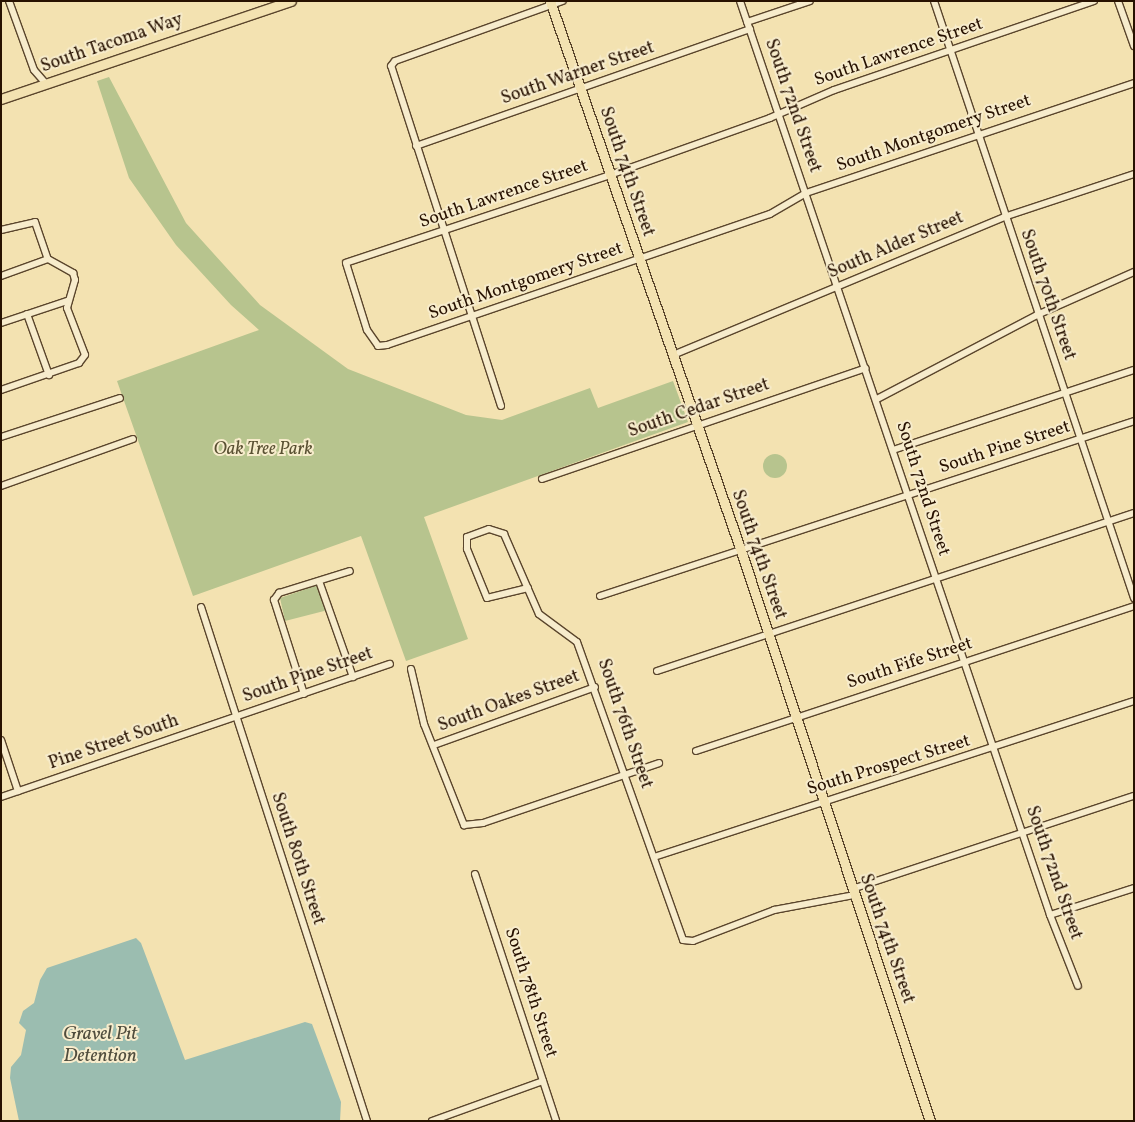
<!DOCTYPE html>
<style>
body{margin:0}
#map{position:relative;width:1135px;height:1122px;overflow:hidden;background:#f3e2b1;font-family:Vollkorn,serif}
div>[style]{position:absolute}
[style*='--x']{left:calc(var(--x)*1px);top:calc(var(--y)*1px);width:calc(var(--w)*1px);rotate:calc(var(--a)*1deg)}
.green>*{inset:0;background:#b7c48e}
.round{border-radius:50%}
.water>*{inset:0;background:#9bbdb0}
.roads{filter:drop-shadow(1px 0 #5a452c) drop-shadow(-1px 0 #5a452c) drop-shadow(0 1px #5a452c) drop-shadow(0 -1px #5a452c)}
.minor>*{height:6px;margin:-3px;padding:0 3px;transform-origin:3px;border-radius:3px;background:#f7eccc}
.major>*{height:9px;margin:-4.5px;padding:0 4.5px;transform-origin:4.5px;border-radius:4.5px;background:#f3e2b1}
span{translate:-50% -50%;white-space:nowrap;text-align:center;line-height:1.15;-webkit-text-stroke:4px #f7eccc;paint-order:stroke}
.street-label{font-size:18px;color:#271100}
.park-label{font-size:18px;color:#595032;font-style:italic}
.water-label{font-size:19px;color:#504d3e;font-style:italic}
.frame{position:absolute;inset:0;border:2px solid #271100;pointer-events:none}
</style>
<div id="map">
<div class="green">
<i style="clip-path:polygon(109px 77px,186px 223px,260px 305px,348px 369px,466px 415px,502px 420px,590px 388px,598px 408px,673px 381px,688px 422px,424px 517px,468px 639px,406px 661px,361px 536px,193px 596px,117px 381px,259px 330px,231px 305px,176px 245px,129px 178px,97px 81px)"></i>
<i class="round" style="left:763px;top:454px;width:24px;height:24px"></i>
<i style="clip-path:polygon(315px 586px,318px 587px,328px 610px,285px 621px,280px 598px)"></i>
</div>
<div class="water">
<i style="clip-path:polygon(136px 938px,141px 943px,185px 1060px,305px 1022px,312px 1024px,341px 1102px,340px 1121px,19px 1121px,10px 1078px,11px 1067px,21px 1055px,26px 1030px,19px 1023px,23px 1011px,34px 1003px,40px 980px,47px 968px)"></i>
</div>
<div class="roads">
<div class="minor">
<i style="--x:9;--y:1;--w:73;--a:70.1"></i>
<i style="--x:34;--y:70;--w:18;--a:49"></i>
<i style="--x:740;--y:1;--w:965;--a:71.26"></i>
<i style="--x:1050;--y:915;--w:76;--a:68.5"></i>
<i style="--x:934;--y:1;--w:630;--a:71.48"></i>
<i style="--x:1094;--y:1;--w:275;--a:161.1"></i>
<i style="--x:834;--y:90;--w:70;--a:156.4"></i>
<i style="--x:770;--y:118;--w:170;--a:160.4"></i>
<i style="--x:610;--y:175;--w:278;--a:161.6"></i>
<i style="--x:346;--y:263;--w:70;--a:72.6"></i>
<i style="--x:367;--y:330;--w:19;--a:55"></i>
<i style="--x:378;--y:346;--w:9;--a:-6"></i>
<i style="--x:387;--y:345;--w:405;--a:-18.9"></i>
<i style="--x:770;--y:214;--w:42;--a:-30.3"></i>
<i style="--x:806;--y:193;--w:346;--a:-18.5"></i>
<i style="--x:1118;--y:1;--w:48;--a:70.4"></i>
<i style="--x:747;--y:22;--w:66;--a:-18.4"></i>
<i style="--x:416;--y:146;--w:354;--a:-19.3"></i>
<i style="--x:1;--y:230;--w:35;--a:-13"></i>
<i style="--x:35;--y:222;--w:39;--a:71"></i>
<i style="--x:48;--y:259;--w:29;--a:29"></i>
<i style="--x:73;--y:273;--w:7;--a:74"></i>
<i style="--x:75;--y:280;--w:29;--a:106"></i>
<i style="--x:67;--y:308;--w:50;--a:69"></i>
<i style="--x:85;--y:355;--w:10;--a:127"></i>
<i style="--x:79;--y:363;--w:83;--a:160.9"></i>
<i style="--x:1;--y:276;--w:50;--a:-19.9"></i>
<i style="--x:27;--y:314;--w:65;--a:70.2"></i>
<i style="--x:1;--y:323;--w:70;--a:-18.4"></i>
<i style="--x:673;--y:355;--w:359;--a:-22.6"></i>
<i style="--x:1004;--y:217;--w:137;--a:-18.3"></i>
<i style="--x:877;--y:399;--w:181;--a:-27.7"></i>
<i style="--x:1037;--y:315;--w:106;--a:-23.9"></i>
<i style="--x:501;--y:406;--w:357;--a:-107.9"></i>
<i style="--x:391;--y:66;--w:6;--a:-51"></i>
<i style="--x:395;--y:61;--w:178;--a:-19.7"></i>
<i style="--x:1;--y:437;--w:125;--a:-18.1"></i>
<i style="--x:893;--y:450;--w:254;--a:-18.4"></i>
<i style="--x:542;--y:479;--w:342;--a:-18.9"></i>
<i style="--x:1;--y:486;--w:140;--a:-19.6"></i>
<i style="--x:319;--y:581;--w:102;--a:70.5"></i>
<i style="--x:528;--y:588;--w:42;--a:166.3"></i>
<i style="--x:487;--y:598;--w:53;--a:-112.2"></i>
<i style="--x:467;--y:549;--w:12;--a:-90"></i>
<i style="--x:467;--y:537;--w:23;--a:-20"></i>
<i style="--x:489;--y:529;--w:16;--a:18"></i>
<i style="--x:504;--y:534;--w:87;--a:66.4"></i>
<i style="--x:539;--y:614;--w:47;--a:36.4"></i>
<i style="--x:577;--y:642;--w:316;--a:70.4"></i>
<i style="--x:683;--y:940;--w:10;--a:6"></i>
<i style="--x:693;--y:941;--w:87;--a:-20.9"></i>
<i style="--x:774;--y:910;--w:81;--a:-10.6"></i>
<i style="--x:600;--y:596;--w:562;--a:-18.14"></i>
<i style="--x:201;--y:607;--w:540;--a:72.1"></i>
<i style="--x:411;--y:669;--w:57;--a:76.7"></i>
<i style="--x:424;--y:724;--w:109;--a:68.4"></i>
<i style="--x:464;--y:825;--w:19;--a:-6"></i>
<i style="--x:483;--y:823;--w:186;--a:-18.8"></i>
<i style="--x:657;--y:671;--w:502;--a:-18.33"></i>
<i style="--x:304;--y:694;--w:99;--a:-107.7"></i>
<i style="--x:274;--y:600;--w:9;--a:-54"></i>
<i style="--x:279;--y:593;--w:74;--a:-17.2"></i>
<i style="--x:1;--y:740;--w:54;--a:71.6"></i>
<i style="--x:434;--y:745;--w:171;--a:-19.8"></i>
<i style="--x:696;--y:751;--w:461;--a:-18.3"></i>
<i style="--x:1;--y:797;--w:411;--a:-18.9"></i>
<i style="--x:654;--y:857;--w:505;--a:-18"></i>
<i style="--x:475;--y:874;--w:260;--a:71.8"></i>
<i style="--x:852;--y:889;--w:297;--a:-18.3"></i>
<i style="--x:1050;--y:915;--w:88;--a:-17.8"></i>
<i style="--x:432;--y:1121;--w:118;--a:-19.8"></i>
</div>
<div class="major">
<i style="--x:550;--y:1;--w:582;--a:70.85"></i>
<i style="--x:741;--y:551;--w:601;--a:71.66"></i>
<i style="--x:1;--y:99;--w:306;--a:-18.7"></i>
</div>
</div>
<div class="street-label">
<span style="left:112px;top:44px;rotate:-19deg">South Tacoma Way</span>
<span style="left:899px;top:53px;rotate:-19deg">South Lawrence Street</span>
<span style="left:578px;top:74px;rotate:-19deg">South Warner Street</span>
<span style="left:792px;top:106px;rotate:71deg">South 72nd Street</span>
<span style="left:934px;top:134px;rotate:-19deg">South Montgomery Street</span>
<span style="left:626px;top:172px;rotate:71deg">South 74th Street</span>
<span style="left:504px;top:195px;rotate:-19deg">South Lawrence Street</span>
<span style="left:896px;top:246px;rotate:-23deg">South Alder Street</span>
<span style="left:526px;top:282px;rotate:-19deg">South Montgomery Street</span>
<span style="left:1047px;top:295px;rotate:71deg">South 70th Street</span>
<span style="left:699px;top:409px;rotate:-19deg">South Cedar Street</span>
<span style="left:1005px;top:448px;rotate:-18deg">South Pine Street</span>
<span style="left:922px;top:489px;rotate:72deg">South 72nd Street</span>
<span style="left:758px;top:555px;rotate:71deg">South 74th Street</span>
<span style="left:910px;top:664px;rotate:-18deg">South Fife Street</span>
<span style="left:308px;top:676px;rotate:-19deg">South Pine Street</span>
<span style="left:509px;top:702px;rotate:-20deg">South Oakes Street</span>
<span style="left:624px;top:724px;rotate:71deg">South 76th Street</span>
<span style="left:114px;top:743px;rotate:-19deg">Pine Street South</span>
<span style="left:889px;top:766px;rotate:-17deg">South Prospect Street</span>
<span style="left:297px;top:859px;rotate:72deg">South 80th Street</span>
<span style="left:1053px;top:873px;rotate:71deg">South 72nd Street</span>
<span style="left:886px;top:939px;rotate:71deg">South 74th Street</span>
<span style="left:530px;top:993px;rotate:72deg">South 78th Street</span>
</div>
<div class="park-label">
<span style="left:263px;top:450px">Oak Tree Park</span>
</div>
<div class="water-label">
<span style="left:100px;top:1046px">Gravel Pit<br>Detention</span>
</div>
<div class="frame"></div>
</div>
